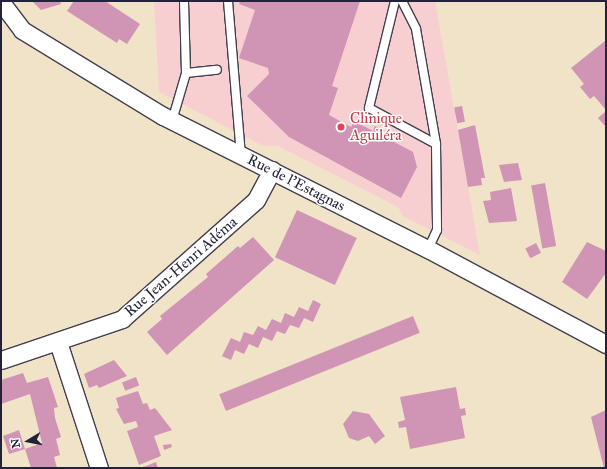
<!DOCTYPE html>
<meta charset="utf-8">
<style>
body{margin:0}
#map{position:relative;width:607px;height:469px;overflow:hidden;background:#f1e3c7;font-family:"IM FELL Great Primer",serif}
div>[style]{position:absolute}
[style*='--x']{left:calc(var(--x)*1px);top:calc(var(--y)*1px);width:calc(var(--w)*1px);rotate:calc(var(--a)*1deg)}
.built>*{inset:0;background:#f7cfd1}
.building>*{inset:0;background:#d094b5;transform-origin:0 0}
.roads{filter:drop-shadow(1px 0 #413f50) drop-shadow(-1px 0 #413f50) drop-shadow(0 1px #413f50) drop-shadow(0 -1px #413f50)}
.lane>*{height:8px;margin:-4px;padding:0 4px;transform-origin:4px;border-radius:4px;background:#fff}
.street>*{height:17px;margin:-8.5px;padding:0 8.5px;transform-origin:8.5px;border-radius:8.5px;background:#fff}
.dots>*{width:11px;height:11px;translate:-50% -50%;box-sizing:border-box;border:2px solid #fff;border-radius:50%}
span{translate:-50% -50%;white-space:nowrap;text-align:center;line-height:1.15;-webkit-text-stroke:3px #fff;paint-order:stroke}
.health-label{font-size:15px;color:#be3a42}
.left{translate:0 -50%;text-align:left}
.street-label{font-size:15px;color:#22223b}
.frame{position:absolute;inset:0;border:2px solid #22223b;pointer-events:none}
.north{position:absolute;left:8px;top:421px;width:40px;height:40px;-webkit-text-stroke:3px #fff;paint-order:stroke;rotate:260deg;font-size:11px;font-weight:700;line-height:16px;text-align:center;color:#22223b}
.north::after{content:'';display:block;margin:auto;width:14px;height:18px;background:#22223b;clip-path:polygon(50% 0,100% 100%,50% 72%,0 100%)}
</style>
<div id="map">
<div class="built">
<i style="clip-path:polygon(154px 1px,435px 1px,480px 255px,403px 216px,398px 207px,278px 146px,263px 146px,159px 92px)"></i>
</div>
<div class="building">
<i style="clip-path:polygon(32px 1px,60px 1px,61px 4px,41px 10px)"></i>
<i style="clip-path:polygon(74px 1px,105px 1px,140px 24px,127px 44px,119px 39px,117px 43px,67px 11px)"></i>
<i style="clip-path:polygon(240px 1px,360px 1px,332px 86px,338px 88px,329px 115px,351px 127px,354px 121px,373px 131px,375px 126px,380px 129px,377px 133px,413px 152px,417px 167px,401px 198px,289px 137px,247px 96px,269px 74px,268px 68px,239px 58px,255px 10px,239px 4px)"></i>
<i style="clip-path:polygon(605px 41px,606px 42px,606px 110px,594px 96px,590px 99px,580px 87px,584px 84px,571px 68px)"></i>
<i style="left:462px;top:106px;width:16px;height:8px;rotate:79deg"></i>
<i style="clip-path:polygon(606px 111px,606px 127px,598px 118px)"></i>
<i style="clip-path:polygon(475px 125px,485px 178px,481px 178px,482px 185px,468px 187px,458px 130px)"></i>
<i style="clip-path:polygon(518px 163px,522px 180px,504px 182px,499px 165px)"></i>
<i style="left:545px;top:183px;width:64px;height:14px;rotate:80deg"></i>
<i style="clip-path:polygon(511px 188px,517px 221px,489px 223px,483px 201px,491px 200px,490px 192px)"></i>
<i style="left:297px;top:210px;width:66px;height:52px;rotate:25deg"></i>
<i style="clip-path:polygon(253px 237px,274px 260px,167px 355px,147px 332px,162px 319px,160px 316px,208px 277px,206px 274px,238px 246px,240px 248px)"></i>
<i style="clip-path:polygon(587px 242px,606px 251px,606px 273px,587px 299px,562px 282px)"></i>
<i style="left:536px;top:243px;width:11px;height:12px;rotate:63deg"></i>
<i style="clip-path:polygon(313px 300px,321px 304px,313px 322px,304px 318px,299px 328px,290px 325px,285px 334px,277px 331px,272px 341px,263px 337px,258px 348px,249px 344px,244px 354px,235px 350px,231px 360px,222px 356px,231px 338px,240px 342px,244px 332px,253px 335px,258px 326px,266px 330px,272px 319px,281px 323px,285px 313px,294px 317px,299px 307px,308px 311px)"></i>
<i style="left:413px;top:316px;width:18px;height:209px;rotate:68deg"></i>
<i style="clip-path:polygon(114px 360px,127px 376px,99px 388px,97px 385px,89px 388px,84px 374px)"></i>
<i style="clip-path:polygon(23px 373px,27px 383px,48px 377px,58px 407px,54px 408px,55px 418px,61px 437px,56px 439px,60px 455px,54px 457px,57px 468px,31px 468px,25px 449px,9px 454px,3px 436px,19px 430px,25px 449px,42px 443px,30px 394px,1px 404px,1px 380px)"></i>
<i style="left:136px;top:377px;width:9px;height:15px;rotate:69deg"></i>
<i style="clip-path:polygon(456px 387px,460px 409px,465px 408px,466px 415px,461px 416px,465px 438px,410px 449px,406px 427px,399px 428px,398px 422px,405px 420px,400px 397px)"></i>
<i style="clip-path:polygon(138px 391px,143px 404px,147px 403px,150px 410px,155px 408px,172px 430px,154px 436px,161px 456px,139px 465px,127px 431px,138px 427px,136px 421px,124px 424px,116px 409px,119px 408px,116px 398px)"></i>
<i style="clip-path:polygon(606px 410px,606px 468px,604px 468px,591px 417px)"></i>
<i style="clip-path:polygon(353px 411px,369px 414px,385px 436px,375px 444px,369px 436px,358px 441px,349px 438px,343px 424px)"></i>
<i style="clip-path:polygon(171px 444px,172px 447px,164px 450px,163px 445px)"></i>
<i style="clip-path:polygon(156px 462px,158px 468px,141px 468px)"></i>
</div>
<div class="roads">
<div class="lane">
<i style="--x:228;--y:1;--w:155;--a:85.2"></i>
<i style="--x:395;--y:1;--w:110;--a:103.7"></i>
<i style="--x:369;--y:108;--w:76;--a:28.2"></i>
<i style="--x:402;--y:1;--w:31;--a:63"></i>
<i style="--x:416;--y:29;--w:117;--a:80.1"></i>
<i style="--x:436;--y:144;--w:86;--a:89.3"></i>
<i style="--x:437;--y:230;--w:21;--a:115"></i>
<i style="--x:186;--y:73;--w:31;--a:-6"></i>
<i style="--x:172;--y:121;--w:50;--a:-73.7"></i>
<i style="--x:186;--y:73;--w:72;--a:-91.6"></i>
</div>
<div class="street">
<i style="--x:1;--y:2;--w:35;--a:53"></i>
<i style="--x:22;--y:30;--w:165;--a:31.4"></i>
<i style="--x:163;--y:116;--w:297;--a:26.7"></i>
<i style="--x:428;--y:249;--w:202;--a:28.1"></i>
<i style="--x:58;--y:342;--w:133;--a:72"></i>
<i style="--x:1;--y:360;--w:128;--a:-18.7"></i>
<i style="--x:122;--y:319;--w:179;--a:-41.6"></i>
<i style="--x:256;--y:200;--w:34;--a:-62"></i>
</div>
</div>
<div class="dots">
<i style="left:341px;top:127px;background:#e0444e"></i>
</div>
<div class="health-label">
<span class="left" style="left:350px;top:127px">Clinique<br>Aguiléra</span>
</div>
<div class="street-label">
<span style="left:296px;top:183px;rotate:27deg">Rue de l'Estagnas</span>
<span style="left:181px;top:267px;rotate:-41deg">Rue Jean-Henri Adéma</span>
</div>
<div class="frame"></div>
<div class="north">N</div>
</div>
